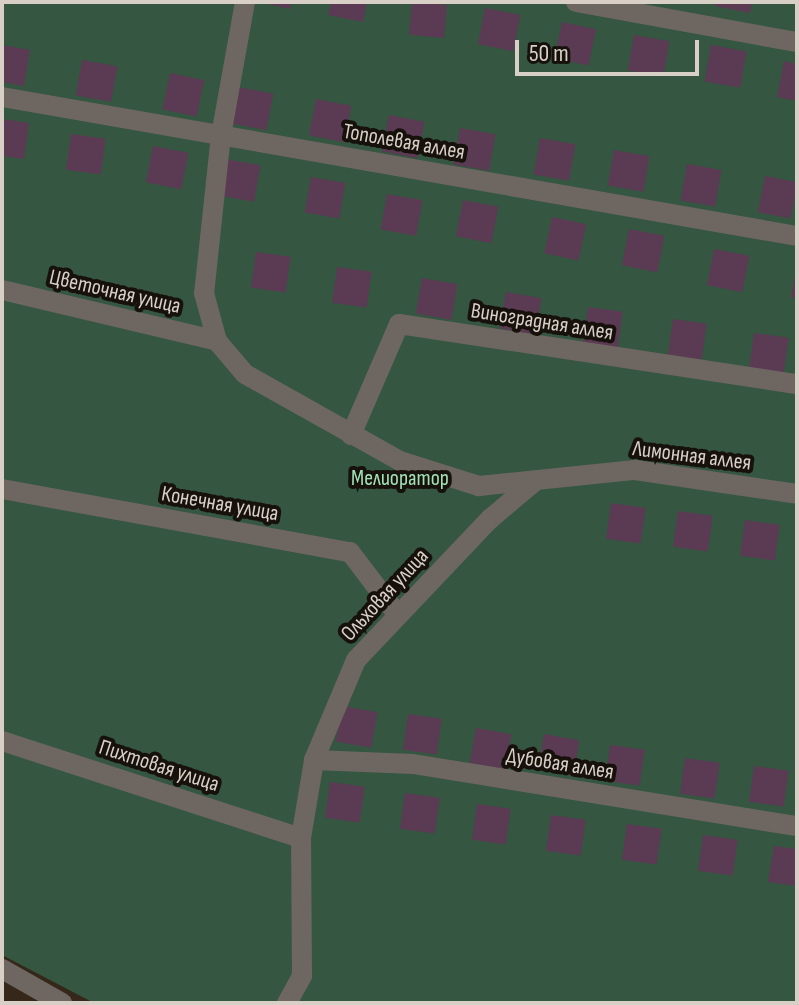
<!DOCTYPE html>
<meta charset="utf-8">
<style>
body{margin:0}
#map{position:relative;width:799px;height:1005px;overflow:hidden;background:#35271a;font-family:"Sofia Sans Condensed",sans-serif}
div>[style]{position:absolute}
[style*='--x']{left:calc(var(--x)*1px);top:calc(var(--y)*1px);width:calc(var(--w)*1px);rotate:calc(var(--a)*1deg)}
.green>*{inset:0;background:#355641}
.building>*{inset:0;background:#5b3b53;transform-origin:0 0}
.minor>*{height:20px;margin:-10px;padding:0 10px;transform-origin:10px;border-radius:10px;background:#6e6761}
span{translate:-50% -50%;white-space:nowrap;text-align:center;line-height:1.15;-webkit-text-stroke:8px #17110c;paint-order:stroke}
.street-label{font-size:22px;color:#d8cfc7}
.park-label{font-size:22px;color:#a2e2b8}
.frame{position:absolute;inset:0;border:4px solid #d8cfc7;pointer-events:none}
.scale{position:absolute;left:515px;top:40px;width:184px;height:36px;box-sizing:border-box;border:4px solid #d8cfc7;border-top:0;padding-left:10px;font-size:24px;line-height:28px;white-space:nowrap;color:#d8cfc7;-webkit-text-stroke:6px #17110c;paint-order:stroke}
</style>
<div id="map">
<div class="green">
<i style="clip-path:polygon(2px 2px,797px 2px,797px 1003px,94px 1003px,2px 955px)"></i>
</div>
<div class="building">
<i style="clip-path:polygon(260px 2px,291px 2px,290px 9px)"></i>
<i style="clip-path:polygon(331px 2px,367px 2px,363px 22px,328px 15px)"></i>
<i style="left:412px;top:2px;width:35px;height:33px;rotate:5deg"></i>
<i style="clip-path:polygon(716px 2px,752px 2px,750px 13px,715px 6px)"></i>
<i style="left:485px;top:8px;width:36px;height:37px;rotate:11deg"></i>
<i style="left:562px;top:22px;width:35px;height:37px;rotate:12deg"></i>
<i style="left:634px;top:35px;width:36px;height:36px;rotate:10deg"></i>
<i style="clip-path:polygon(2px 45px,30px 50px,24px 86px,2px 82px)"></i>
<i style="left:711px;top:45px;width:36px;height:37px;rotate:10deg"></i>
<i style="left:82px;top:60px;width:36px;height:36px;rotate:10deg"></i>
<i style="clip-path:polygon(784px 61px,797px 64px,797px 101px,777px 97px)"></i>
<i style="left:170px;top:73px;width:35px;height:37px;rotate:12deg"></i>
<i style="left:238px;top:87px;width:36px;height:37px;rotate:11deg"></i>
<i style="left:316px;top:99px;width:36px;height:37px;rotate:11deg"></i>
<i style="left:389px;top:115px;width:36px;height:37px;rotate:11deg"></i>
<i style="clip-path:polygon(2px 119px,29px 123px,24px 159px,2px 156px)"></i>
<i style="left:460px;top:128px;width:36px;height:37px;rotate:10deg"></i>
<i style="left:71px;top:134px;width:35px;height:36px;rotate:8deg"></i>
<i style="left:540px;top:138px;width:36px;height:37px;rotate:10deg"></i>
<i style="left:153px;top:146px;width:36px;height:37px;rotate:11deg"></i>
<i style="left:614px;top:150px;width:36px;height:36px;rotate:10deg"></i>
<i style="left:225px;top:159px;width:36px;height:37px;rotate:10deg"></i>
<i style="left:687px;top:164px;width:35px;height:37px;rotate:10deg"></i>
<i style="left:765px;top:176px;width:33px;height:37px;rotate:11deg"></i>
<i style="left:311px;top:177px;width:35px;height:36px;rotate:10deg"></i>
<i style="left:387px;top:194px;width:36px;height:36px;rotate:10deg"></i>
<i style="left:463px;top:200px;width:36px;height:37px;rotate:11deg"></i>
<i style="left:552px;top:217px;width:35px;height:37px;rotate:12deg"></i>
<i style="left:629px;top:229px;width:36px;height:37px;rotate:11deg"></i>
<i style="left:714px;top:249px;width:36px;height:37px;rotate:11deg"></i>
<i style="left:256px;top:252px;width:35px;height:36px;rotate:8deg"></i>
<i style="left:337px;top:267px;width:35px;height:36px;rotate:8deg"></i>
<i style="clip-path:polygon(795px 275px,797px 275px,797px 298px,791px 297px)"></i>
<i style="left:422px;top:278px;width:36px;height:36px;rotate:10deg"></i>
<i style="left:506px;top:292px;width:36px;height:37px;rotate:10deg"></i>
<i style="left:588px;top:307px;width:35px;height:36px;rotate:8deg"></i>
<i style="left:673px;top:319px;width:34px;height:36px;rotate:8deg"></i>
<i style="left:754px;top:333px;width:35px;height:36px;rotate:8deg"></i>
<i style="left:611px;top:503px;width:35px;height:36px;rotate:8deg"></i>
<i style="left:678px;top:511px;width:35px;height:36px;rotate:8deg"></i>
<i style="left:745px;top:520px;width:35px;height:36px;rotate:8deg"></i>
<i style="left:342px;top:706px;width:36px;height:36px;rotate:10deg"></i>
<i style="left:408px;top:714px;width:34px;height:36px;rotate:8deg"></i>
<i style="left:476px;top:728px;width:36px;height:36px;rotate:10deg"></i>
<i style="left:544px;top:734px;width:36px;height:36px;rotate:10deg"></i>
<i style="left:610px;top:745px;width:35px;height:36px;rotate:8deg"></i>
<i style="left:685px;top:758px;width:35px;height:36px;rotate:8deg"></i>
<i style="left:754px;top:766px;width:35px;height:36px;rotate:8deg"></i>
<i style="left:330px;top:782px;width:35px;height:36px;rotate:8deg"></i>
<i style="left:405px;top:793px;width:35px;height:36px;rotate:8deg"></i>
<i style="left:477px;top:804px;width:34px;height:36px;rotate:8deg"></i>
<i style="left:551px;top:815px;width:35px;height:36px;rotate:8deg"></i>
<i style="left:627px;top:824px;width:35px;height:36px;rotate:8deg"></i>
<i style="left:703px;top:835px;width:35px;height:36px;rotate:8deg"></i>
<i style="clip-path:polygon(774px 846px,797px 849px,797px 886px,768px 882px)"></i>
</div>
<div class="minor">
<i style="--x:245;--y:2;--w:135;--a:100.2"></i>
<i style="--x:221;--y:135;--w:159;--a:96.1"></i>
<i style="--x:204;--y:293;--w:50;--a:74.8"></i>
<i style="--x:217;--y:341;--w:43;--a:49.7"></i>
<i style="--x:245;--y:374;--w:178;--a:29.3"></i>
<i style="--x:400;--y:461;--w:83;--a:17.6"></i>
<i style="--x:479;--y:486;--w:157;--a:-5.9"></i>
<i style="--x:635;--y:470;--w:164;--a:8.4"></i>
<i style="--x:576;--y:2;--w:225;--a:10.3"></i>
<i style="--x:2;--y:97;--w:807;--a:9.92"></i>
<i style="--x:2;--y:290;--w:221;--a:13.3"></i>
<i style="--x:351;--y:435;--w:121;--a:-66.6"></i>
<i style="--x:399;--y:324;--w:402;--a:8.6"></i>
<i style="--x:2;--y:489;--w:354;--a:10.3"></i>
<i style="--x:350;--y:552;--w:79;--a:52.7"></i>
<i style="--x:2;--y:741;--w:314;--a:18"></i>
<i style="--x:314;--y:760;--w:99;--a:2.3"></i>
<i style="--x:413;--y:764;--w:389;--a:9.2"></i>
<i style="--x:2;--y:969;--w:69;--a:29.5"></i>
<i style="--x:287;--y:1003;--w:31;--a:-61"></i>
<i style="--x:302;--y:976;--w:138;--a:-90.4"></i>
<i style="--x:301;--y:838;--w:79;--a:-80.5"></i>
<i style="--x:314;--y:760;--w:108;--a:-67.2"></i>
<i style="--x:356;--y:660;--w:195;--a:-46.5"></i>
<i style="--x:490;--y:519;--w:57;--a:-40.1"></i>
</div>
<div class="street-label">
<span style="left:404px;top:142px;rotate:10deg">Тополевая аллея</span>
<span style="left:115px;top:292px;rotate:13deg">Цветочная улица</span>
<span style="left:542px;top:322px;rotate:9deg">Виноградная аллея</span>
<span style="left:692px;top:456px;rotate:7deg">Лимонная аллея</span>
<span style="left:220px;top:504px;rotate:10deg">Конечная улица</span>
<span style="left:385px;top:595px;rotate:-47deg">Ольховая улица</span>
<span style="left:560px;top:764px;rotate:9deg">Дубовая аллея</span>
<span style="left:159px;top:766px;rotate:18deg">Пихтовая улица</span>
</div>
<div class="park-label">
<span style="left:400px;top:479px">Мелиоратор</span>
</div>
<div class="frame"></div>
<div class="scale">50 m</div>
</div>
